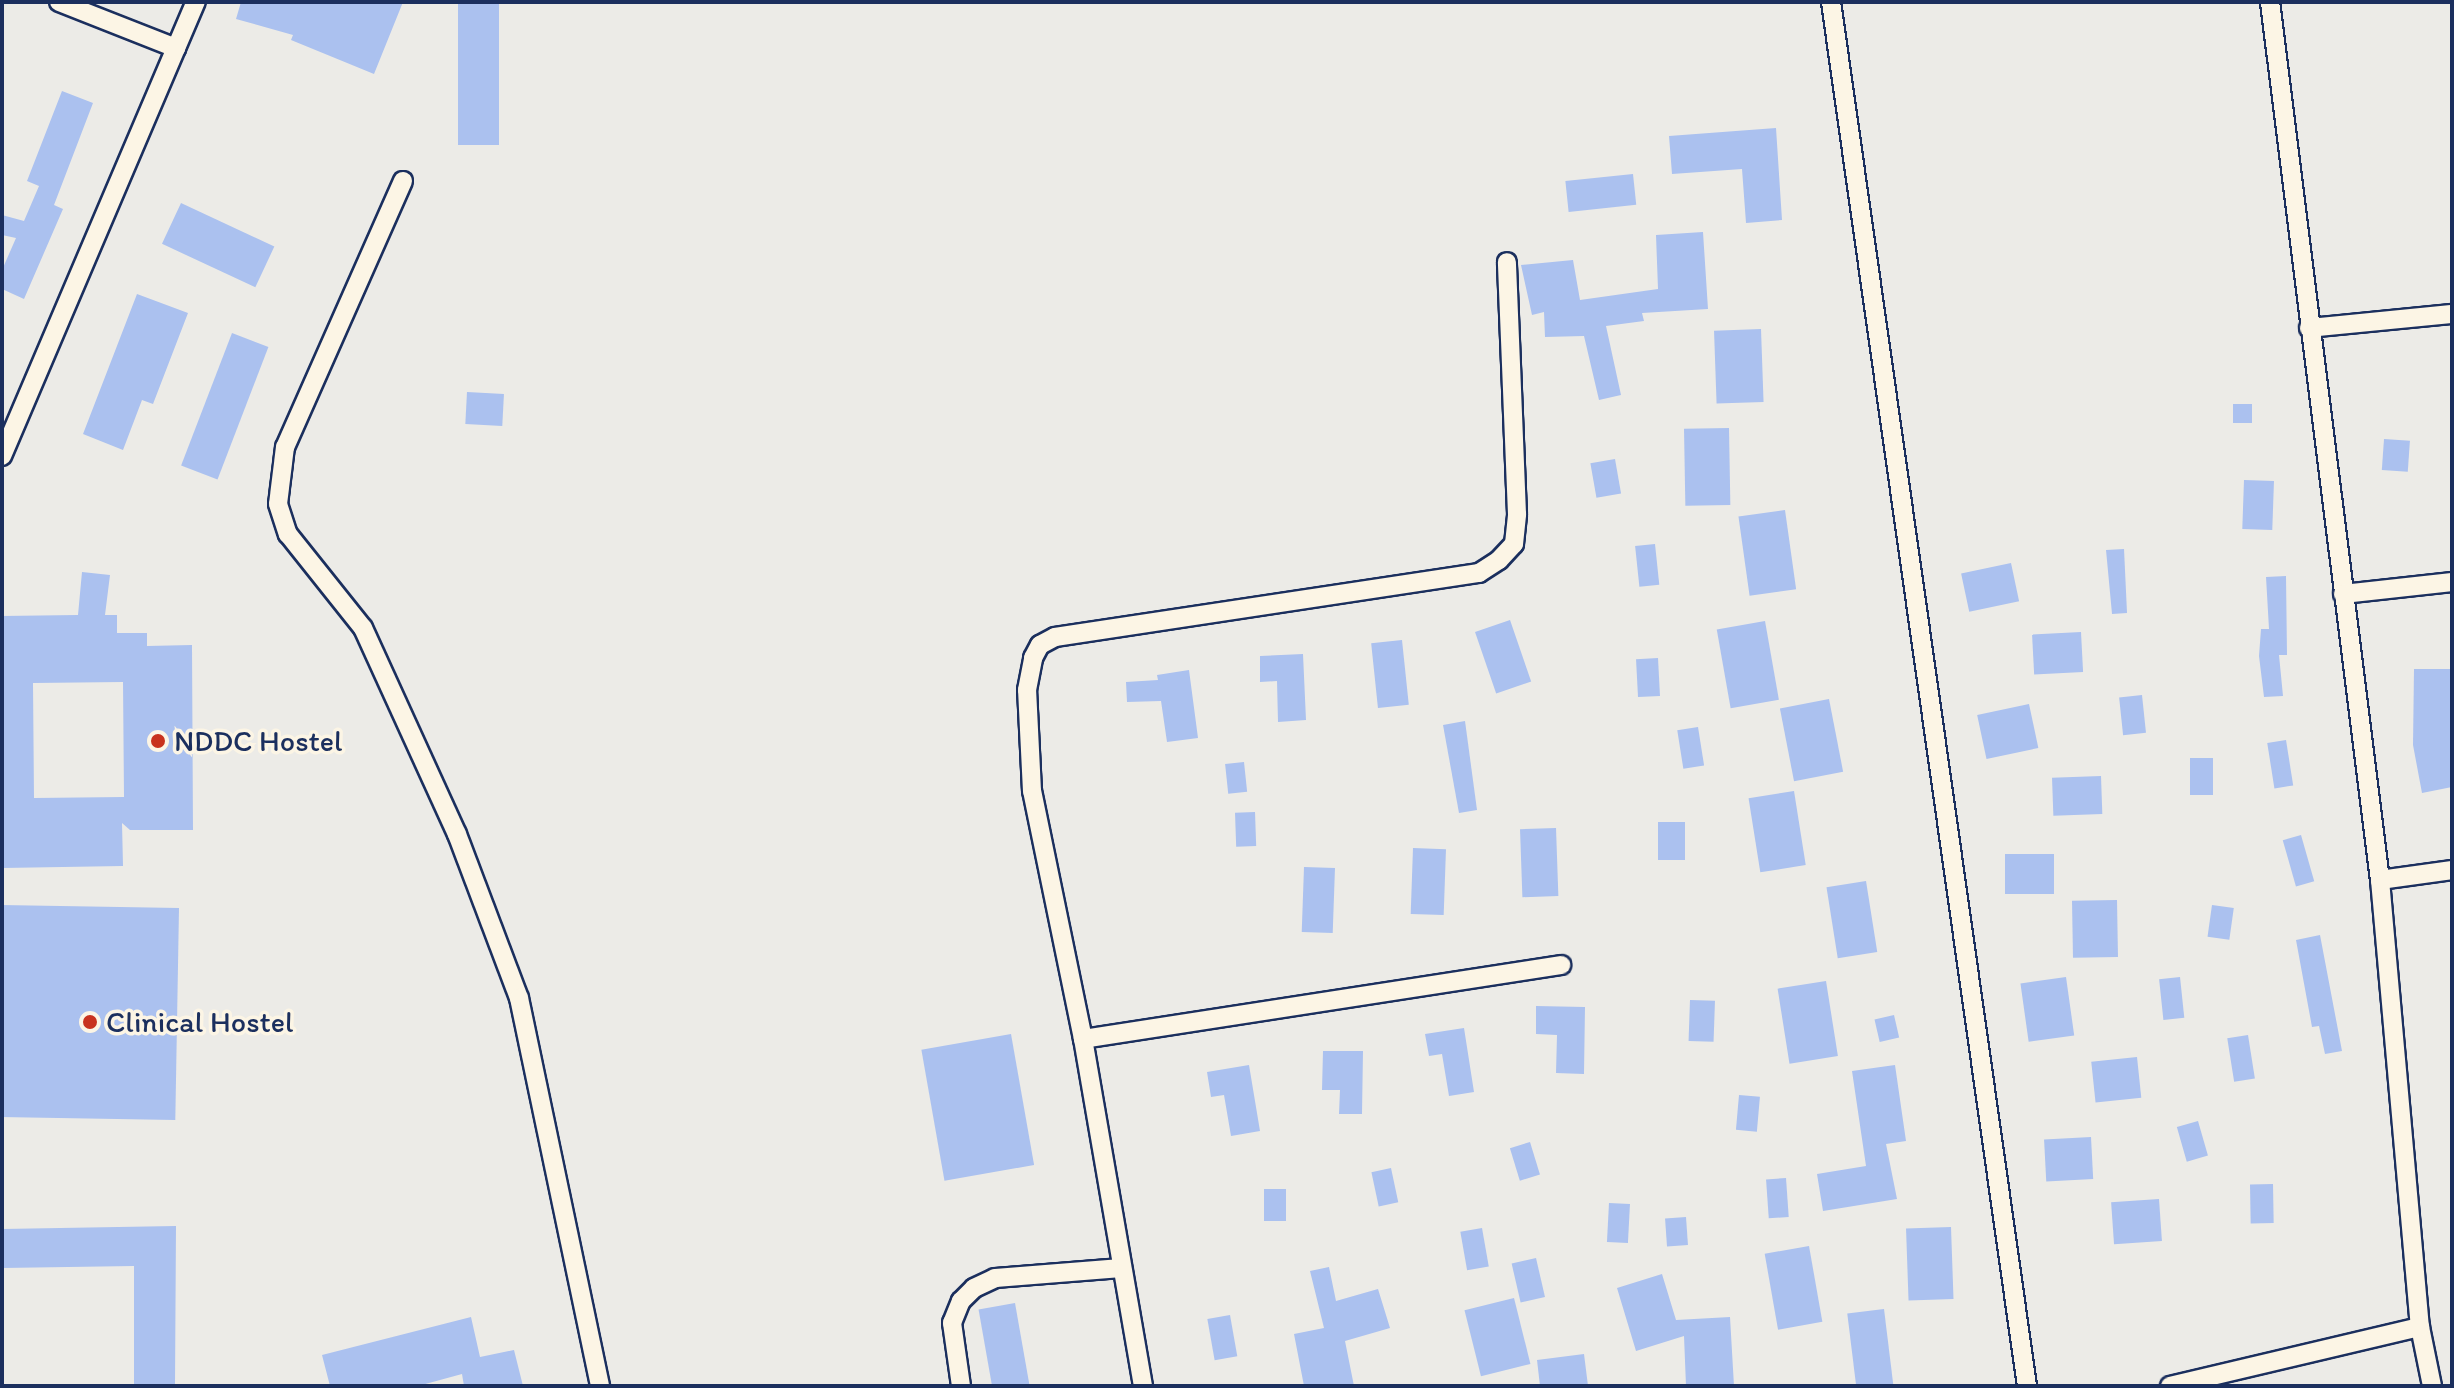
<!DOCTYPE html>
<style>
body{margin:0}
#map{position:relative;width:2454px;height:1388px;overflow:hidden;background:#ecebe7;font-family:Itim,sans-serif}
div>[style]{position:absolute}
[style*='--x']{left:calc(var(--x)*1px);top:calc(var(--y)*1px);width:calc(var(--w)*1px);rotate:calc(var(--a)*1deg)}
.building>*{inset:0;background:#abc1ef;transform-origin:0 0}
.roads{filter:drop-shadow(2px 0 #1b2f5e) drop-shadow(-2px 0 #1b2f5e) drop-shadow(0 2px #1b2f5e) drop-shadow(0 -2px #1b2f5e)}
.street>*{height:18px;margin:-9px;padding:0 9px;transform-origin:9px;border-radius:9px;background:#fcf5e5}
.dots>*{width:22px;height:22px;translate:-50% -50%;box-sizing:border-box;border:4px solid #fcf5e5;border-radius:50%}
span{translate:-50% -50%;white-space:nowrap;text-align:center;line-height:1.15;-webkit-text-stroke:7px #fcf5e5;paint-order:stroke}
.poi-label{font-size:30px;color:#1b2f5e}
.left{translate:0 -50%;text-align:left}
.frame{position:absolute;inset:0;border:4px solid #1b2f5e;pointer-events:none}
</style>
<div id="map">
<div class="building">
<i style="clip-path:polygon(241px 2px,403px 2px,374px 74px,291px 40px,293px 35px,236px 19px)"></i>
<i style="left:458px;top:2px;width:41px;height:143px"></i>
<i style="clip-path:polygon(62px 91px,93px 103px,54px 205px,63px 209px,24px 299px,2px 289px,2px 270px,16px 238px,2px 235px,2px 215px,24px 221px,39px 186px,27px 181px)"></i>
<i style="clip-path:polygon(1776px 128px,1782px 220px,1746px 223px,1742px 169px,1672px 174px,1669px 136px)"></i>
<i style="left:1633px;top:174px;width:31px;height:68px;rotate:84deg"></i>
<i style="left:181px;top:203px;width:103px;height:45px;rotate:25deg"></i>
<i style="clip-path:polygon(1703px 232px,1708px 309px,1642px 313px,1644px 321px,1606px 326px,1621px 395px,1599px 400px,1584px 336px,1545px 337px,1544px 312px,1532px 315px,1521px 265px,1573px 260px,1580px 300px,1658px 289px,1656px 235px)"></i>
<i style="clip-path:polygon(137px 294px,188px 313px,153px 404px,142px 400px,123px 450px,83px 434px)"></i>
<i style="left:1761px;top:329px;width:73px;height:47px;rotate:88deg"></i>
<i style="left:232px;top:333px;width:39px;height:142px;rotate:21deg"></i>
<i style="left:467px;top:392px;width:37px;height:32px;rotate:3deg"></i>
<i style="left:2252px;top:404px;width:19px;height:19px;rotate:90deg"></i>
<i style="left:1729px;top:428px;width:77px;height:45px;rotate:89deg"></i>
<i style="left:2384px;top:439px;width:26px;height:31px;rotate:4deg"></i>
<i style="left:1615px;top:459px;width:35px;height:25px;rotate:80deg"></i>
<i style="left:2244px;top:480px;width:30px;height:49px;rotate:2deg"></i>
<i style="left:1785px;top:510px;width:80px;height:47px;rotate:82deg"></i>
<i style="left:1655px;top:544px;width:41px;height:20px;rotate:84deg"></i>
<i style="clip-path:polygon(2124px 549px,2127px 613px,2112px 614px,2106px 550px)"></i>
<i style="left:2011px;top:563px;width:39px;height:51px;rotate:78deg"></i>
<i style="clip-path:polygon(evenodd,82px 572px,110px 575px,105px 615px,117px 615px,117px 633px,147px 633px,147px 646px,192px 645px,193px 830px,130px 830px,122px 823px,123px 866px,2px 868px,2px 616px,78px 615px,82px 572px,123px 682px,124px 797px,34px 798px,33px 683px,123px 682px)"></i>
<i style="clip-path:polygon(2286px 576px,2287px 655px,2279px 655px,2283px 696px,2264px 697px,2259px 656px,2261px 629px,2269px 629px,2266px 577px)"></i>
<i style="left:1510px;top:620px;width:65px;height:37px;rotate:71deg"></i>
<i style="left:1765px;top:621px;width:80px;height:49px;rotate:80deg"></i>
<i style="left:2081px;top:632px;width:40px;height:49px;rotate:87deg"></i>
<i style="left:1402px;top:640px;width:65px;height:31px;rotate:84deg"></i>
<i style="clip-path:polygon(1303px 654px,1306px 720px,1278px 722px,1277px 681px,1260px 682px,1260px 656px)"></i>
<i style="left:1658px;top:658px;width:38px;height:22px;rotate:87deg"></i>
<i style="clip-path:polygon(2414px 669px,2452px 669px,2452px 787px,2422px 793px,2413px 745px)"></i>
<i style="clip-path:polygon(1189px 670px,1198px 738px,1167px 742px,1161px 701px,1127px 702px,1126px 682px,1158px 680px,1157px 675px)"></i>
<i style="left:2142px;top:695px;width:38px;height:23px;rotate:84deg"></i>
<i style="left:1829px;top:699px;width:74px;height:50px;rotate:79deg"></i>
<i style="left:2029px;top:704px;width:45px;height:53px;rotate:78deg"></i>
<i style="clip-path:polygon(1465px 721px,1477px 810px,1459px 813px,1443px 725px)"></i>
<i style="left:1698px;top:727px;width:39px;height:21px;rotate:81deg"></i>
<i style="left:2286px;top:740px;width:46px;height:19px;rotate:81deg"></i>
<i style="left:2213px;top:758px;width:37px;height:23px;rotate:90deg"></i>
<i style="left:1244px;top:762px;width:30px;height:19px;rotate:84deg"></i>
<i style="left:2101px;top:776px;width:38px;height:49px;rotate:88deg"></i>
<i style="left:1794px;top:791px;width:75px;height:46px;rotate:81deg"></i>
<i style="left:1255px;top:812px;width:34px;height:20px;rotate:88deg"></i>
<i style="left:1658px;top:822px;width:27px;height:38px"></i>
<i style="left:1556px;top:828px;width:68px;height:36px;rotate:88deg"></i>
<i style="left:2301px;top:835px;width:48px;height:19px;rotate:74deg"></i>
<i style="left:1413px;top:848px;width:33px;height:66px;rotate:2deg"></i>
<i style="left:2005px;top:854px;width:49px;height:40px"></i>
<i style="left:1304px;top:867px;width:31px;height:65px;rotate:2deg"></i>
<i style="left:1866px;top:881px;width:72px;height:40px;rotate:81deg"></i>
<i style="left:2117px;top:900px;width:57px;height:45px;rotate:89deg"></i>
<i style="left:2212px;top:905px;width:22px;height:32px;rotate:8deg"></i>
<i style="left:179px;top:908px;width:212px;height:178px;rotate:91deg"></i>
<i style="clip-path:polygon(2320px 935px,2342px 1051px,2325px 1054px,2319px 1026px,2312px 1027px,2296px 940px)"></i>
<i style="left:2066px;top:977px;width:59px;height:46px;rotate:82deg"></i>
<i style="left:2180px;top:977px;width:41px;height:21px;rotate:84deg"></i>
<i style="left:1826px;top:981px;width:76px;height:49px;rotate:81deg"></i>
<i style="left:1690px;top:1000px;width:25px;height:41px;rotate:2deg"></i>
<i style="clip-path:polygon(1536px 1006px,1585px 1007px,1584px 1074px,1556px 1073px,1557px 1035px,1536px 1034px)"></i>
<i style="left:1894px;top:1015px;width:23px;height:20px;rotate:77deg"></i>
<i style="clip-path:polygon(1464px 1028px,1474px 1092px,1449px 1096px,1442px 1054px,1429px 1056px,1425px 1034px)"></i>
<i style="left:1011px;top:1034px;width:133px;height:91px;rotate:80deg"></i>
<i style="left:2248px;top:1035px;width:44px;height:21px;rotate:81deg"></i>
<i style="clip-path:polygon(1323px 1051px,1363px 1051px,1362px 1114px,1339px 1114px,1340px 1090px,1322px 1090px)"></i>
<i style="left:2137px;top:1057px;width:41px;height:46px;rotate:84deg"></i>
<i style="clip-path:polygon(1249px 1065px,1260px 1131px,1231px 1136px,1224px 1095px,1211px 1097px,1207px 1072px)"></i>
<i style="clip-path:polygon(1895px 1065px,1906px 1141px,1886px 1144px,1897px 1199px,1823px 1211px,1817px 1174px,1866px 1166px,1852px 1071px)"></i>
<i style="left:1739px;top:1095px;width:21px;height:35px;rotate:5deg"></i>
<i style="left:2198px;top:1121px;width:36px;height:22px;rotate:74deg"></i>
<i style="left:2091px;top:1137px;width:42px;height:47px;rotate:87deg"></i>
<i style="left:1530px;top:1142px;width:34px;height:21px;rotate:73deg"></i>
<i style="left:1391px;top:1168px;width:35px;height:20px;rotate:78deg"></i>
<i style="left:1786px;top:1178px;width:39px;height:20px;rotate:86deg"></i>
<i style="left:2273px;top:1184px;width:39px;height:23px;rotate:89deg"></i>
<i style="left:1264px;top:1189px;width:22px;height:32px"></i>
<i style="left:2159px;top:1199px;width:42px;height:48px;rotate:86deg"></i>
<i style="left:1609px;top:1203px;width:21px;height:39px;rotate:3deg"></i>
<i style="left:1686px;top:1217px;width:28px;height:21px;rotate:86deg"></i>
<i style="clip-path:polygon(176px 1226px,175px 1386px,134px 1386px,134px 1266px,2px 1268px,2px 1229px)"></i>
<i style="left:1951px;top:1227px;width:72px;height:45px;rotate:88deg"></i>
<i style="left:1482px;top:1228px;width:39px;height:22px;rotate:80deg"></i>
<i style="left:1809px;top:1246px;width:77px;height:45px;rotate:80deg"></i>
<i style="left:1536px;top:1258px;width:40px;height:25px;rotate:77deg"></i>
<i style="clip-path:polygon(1329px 1267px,1336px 1301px,1378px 1289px,1390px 1328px,1345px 1341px,1354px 1386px,1304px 1386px,1294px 1334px,1324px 1328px,1310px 1271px)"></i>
<i style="clip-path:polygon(1662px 1274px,1676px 1320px,1730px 1317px,1734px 1386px,1686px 1386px,1684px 1336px,1636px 1351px,1617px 1288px)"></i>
<i style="left:1514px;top:1298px;width:68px;height:51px;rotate:76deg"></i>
<i style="left:1015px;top:1303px;width:84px;height:37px;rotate:80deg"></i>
<i style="left:1884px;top:1309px;width:77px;height:37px;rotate:83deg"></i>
<i style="left:1230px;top:1315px;width:42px;height:23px;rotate:80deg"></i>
<i style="clip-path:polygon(471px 1317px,480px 1357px,514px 1350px,523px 1386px,464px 1386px,462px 1374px,418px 1386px,330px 1386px,322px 1355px)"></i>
<i style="clip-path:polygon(1584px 1354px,1588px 1386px,1540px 1386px,1537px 1360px)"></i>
</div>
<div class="roads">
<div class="street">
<i style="--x:59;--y:2;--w:126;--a:21.5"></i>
<i style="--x:1831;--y:2;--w:1398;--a:81.94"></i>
<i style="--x:2270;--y:2;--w:885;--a:82.86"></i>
<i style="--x:2380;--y:880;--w:449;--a:84.9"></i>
<i style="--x:2420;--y:1327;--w:60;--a:78.5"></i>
<i style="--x:403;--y:181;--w:291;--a:113.9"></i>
<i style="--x:285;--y:447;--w:57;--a:97"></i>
<i style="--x:278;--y:504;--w:32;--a:72"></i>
<i style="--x:288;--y:534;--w:120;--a:51.4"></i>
<i style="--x:363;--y:628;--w:226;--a:65.5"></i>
<i style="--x:457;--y:834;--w:175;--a:69.3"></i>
<i style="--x:519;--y:998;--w:396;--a:78.2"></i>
<i style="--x:2309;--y:328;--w:144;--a:-5.6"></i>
<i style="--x:2;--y:456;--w:494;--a:-66.9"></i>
<i style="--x:2343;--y:594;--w:110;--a:-6.3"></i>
<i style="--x:2380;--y:880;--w:73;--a:-7.9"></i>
<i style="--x:1083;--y:1039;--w:484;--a:-8.8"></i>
<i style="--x:961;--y:1386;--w:64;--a:-98.1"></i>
<i style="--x:952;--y:1323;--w:24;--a:-68"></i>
<i style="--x:961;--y:1301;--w:18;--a:-45"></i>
<i style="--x:974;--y:1288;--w:23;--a:-25"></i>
<i style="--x:995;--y:1278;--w:127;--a:-4.5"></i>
<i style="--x:1143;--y:1386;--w:352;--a:-99.8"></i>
<i style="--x:1083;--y:1039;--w:253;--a:-101.6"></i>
<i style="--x:1032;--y:791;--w:101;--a:-92.8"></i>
<i style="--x:1027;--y:690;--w:33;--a:-79"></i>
<i style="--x:1033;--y:658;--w:15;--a:-62"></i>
<i style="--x:1040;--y:645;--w:17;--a:-28"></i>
<i style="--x:1055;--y:637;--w:429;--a:-8.6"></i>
<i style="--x:1479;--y:573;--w:24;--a:-33"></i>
<i style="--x:1499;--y:560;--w:22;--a:-47"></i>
<i style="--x:1514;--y:544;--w:30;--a:-84"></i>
<i style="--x:1517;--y:514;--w:252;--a:-92.3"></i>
<i style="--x:2170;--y:1386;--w:257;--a:-13.3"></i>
</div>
</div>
<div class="dots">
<i style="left:158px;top:741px;background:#c8321e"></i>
<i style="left:90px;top:1022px;background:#c8321e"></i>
</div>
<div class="poi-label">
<span class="left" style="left:174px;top:741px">NDDC Hostel</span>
<span class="left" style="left:106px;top:1022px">Clinical Hostel</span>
</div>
<div class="frame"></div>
</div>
